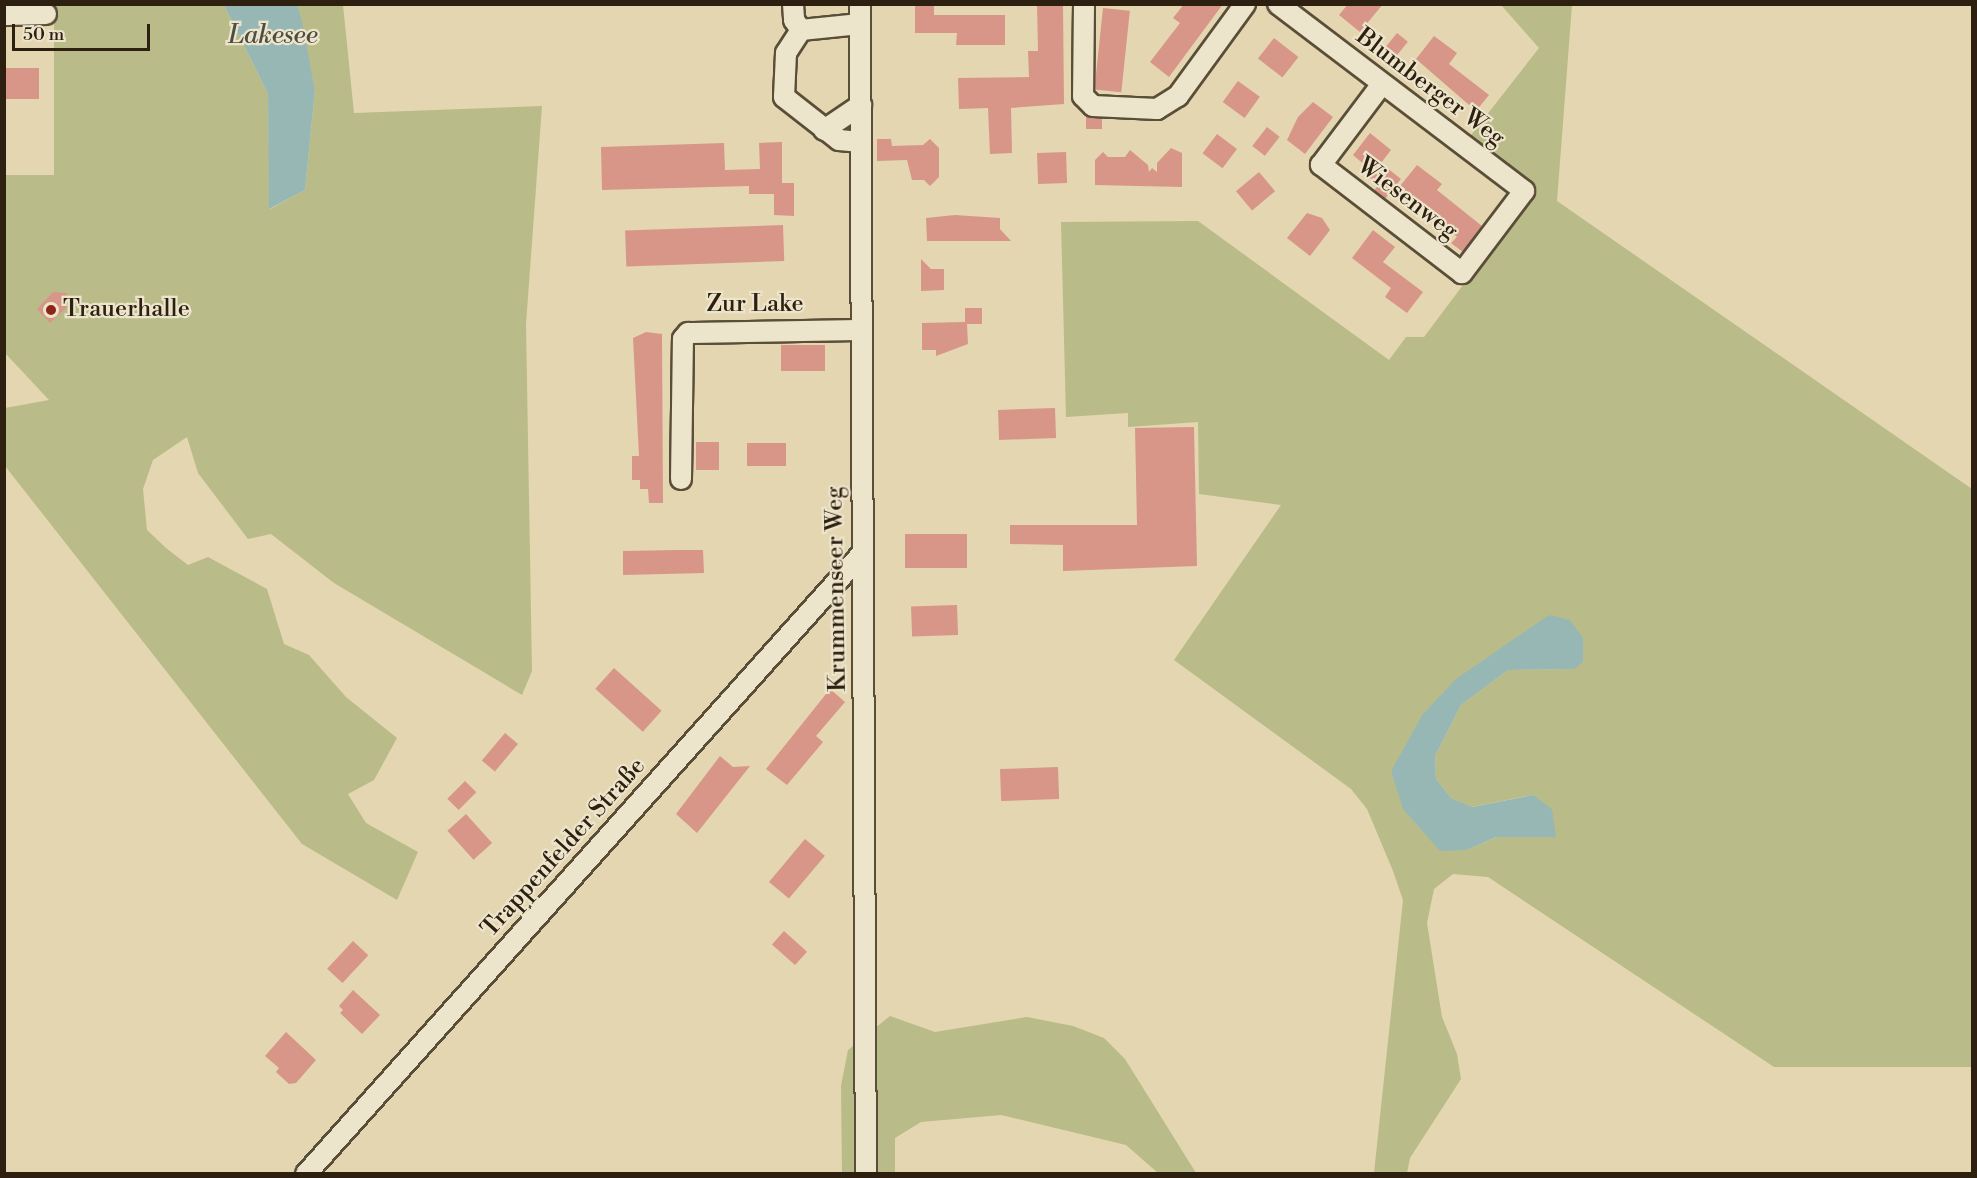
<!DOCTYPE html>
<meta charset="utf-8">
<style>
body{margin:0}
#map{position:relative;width:1977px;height:1178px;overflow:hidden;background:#e3d6b1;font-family:"Libre Bodoni",serif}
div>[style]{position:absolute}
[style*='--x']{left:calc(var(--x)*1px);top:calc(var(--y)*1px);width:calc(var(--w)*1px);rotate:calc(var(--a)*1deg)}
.green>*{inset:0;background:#b9bc88}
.water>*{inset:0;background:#97b7b5}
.building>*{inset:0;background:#d89689;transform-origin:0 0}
.roads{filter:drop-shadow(2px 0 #5a4e38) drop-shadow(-2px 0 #5a4e38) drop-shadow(0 2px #5a4e38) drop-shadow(0 -2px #5a4e38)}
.minor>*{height:20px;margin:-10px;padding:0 10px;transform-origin:10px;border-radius:10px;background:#ede4cc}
.dots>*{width:16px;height:16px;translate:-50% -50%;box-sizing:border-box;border:3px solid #ede4cc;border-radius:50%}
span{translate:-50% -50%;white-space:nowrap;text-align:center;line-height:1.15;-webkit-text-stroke:4.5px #ede4cc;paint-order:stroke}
.street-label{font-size:24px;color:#2d2010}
.poi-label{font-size:24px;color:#2d2010}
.left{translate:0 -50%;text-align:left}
.water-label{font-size:26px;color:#4d4d42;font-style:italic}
.frame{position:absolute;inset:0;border:6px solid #2d2010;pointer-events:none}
.scale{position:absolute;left:12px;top:24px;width:138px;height:27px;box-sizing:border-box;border:3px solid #2d2010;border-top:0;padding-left:8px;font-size:18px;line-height:21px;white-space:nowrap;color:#2d2010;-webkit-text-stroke:4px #ede4cc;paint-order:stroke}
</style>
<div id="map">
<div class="green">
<i style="clip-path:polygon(54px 5px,224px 5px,268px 94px,270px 209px,305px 190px,315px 90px,297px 5px,343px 5px,354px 113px,542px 106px,526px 324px,532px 671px,522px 695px,334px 583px,271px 534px,248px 539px,198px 473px,187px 437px,153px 460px,143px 489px,147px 530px,166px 548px,188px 565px,208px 557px,267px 589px,284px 644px,309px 655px,346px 697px,397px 738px,374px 780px,348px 794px,366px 823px,418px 852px,397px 900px,302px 844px,5px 466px,5px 408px,49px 400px,5px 353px,4px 175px,54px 175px)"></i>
<i style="clip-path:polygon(evenodd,1501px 5px,1572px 5px,1557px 201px,1972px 489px,1972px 1067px,1774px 1067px,1488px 877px,1453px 874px,1434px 889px,1427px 923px,1442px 1017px,1457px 1054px,1461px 1079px,1410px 1158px,1407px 1173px,1374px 1173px,1403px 900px,1393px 871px,1367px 809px,1351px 789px,1174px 660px,1281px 505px,1199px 494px,1198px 422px,1128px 427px,1128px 413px,1066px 417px,1061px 222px,1198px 221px,1389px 360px,1406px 337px,1424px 337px,1535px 189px,1468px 139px,1539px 48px,1501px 5px,1549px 615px,1574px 669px,1508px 670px,1461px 705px,1435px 756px,1436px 779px,1451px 798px,1471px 807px,1533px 795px,1556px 837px,1496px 837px,1467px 850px,1391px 771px,1549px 615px)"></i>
<i style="clip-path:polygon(890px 1016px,935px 1032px,1027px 1017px,1073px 1026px,1104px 1038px,1125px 1059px,1196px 1173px,1158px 1173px,1126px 1145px,1001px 1115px,921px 1122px,895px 1138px,895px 1173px,842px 1174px,841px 1086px,848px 1050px)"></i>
</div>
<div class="water">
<i style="clip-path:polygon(224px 5px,297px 5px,301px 17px,315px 90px,305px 190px,269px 209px,268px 94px)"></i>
<i style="clip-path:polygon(1549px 615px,1570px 620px,1583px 638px,1583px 662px,1574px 669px,1508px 670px,1461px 705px,1435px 756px,1436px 779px,1451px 798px,1472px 807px,1533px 795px,1552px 809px,1556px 837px,1496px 837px,1467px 850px,1440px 851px,1403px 809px,1391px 771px,1423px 714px,1456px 679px)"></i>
</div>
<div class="building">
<i style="clip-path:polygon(915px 4px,934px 4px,934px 15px,1005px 15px,1005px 45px,956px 45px,957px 33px,915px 33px)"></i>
<i style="clip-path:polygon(1037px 4px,1063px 4px,1064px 104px,1011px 108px,1012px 153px,990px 154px,988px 108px,959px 109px,958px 78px,1029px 77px,1028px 51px,1038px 51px)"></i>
<i style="clip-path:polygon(1184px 4px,1223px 4px,1169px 77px,1150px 62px,1180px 23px,1173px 18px)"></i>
<i style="clip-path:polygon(1348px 4px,1383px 4px,1360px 32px,1339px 15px)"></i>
<i style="left:1103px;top:8px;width:27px;height:82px;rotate:6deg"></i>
<i style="left:1397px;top:33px;width:14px;height:19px;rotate:39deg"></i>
<i style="clip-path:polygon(1434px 36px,1457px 53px,1449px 64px,1489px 95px,1476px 111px,1416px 59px)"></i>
<i style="left:1274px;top:38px;width:31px;height:26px;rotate:38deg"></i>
<i style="left:4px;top:68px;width:35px;height:31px"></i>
<i style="left:1238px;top:81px;width:27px;height:26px;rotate:36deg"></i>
<i style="clip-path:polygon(1313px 102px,1333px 117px,1305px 154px,1287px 140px,1298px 117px)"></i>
<i style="clip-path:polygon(1086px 115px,1102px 118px,1102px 129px,1086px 129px)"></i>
<i style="left:1267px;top:127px;width:16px;height:24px;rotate:38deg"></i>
<i style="clip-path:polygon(1370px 133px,1391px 150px,1381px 163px,1401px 179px,1385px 199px,1374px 191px,1378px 185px,1369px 177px,1373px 172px,1353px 155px)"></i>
<i style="left:1217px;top:134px;width:25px;height:24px;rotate:37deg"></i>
<i style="clip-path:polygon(877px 139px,891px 139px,892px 146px,923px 145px,930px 139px,939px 148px,939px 177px,930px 186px,924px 180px,912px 180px,907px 160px,877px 161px)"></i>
<i style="clip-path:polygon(782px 142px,782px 183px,794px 183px,794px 216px,774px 215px,774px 194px,749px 194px,749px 186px,602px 190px,601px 147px,724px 143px,725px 170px,760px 169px,759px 143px)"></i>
<i style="clip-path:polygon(1171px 148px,1182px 153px,1182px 187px,1095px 185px,1095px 160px,1103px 152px,1108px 157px,1125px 157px,1130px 150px,1148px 165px,1149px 172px,1152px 168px,1157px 172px,1157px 163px)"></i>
<i style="left:1066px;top:152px;width:31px;height:29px;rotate:88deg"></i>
<i style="clip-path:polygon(1417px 165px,1442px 184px,1437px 190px,1482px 226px,1463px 252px,1451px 243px,1457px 237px,1400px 186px)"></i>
<i style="left:1259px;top:172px;width:25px;height:30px;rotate:50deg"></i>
<i style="clip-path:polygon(1307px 213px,1322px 218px,1330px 230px,1310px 256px,1287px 238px)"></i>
<i style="clip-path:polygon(955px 215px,1000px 218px,1000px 229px,1011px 241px,927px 241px,926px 218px)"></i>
<i style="left:783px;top:225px;width:36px;height:158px;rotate:88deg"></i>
<i style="clip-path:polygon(1373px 230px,1395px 247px,1383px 262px,1423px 292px,1407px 313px,1385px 297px,1391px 288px,1352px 258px)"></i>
<i style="clip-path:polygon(921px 259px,931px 269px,944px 269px,944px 290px,921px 291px)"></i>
<i style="clip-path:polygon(53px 292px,67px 293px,67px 307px,50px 323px,37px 309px)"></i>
<i style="clip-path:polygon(965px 308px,982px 308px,982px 324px,967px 324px,968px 344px,936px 356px,936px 350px,922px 350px,922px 323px,965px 322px)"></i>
<i style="clip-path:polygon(646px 332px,662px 334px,663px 503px,649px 503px,648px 489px,640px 489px,640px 480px,632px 480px,632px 456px,639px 456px,633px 338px)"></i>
<i style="left:781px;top:345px;width:44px;height:26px"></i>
<i style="left:1055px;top:408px;width:30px;height:57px;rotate:88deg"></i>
<i style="clip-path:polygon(1194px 427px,1197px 566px,1063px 571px,1063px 545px,1010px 544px,1010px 525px,1137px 525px,1135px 428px)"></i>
<i style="left:696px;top:442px;width:23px;height:28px"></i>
<i style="left:786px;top:443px;width:23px;height:39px;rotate:90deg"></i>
<i style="left:905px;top:534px;width:62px;height:34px"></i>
<i style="clip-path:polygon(679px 550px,703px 550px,704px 573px,623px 575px,623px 551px)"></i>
<i style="left:957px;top:605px;width:30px;height:46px;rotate:88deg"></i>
<i style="left:614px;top:668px;width:64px;height:28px;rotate:42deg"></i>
<i style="clip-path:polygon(830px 689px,845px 702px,816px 736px,823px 742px,787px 785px,766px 769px)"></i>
<i style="left:505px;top:733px;width:17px;height:36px;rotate:40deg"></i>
<i style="clip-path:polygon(720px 756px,733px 767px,750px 766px,697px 833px,676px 814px)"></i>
<i style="left:1058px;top:767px;width:32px;height:58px;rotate:88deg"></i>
<i style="left:465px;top:781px;width:16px;height:25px;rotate:45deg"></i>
<i style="left:466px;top:814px;width:39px;height:25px;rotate:48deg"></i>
<i style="left:805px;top:839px;width:26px;height:56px;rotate:40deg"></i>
<i style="left:784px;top:931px;width:31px;height:18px;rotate:42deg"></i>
<i style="left:353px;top:941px;width:21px;height:38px;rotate:43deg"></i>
<i style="clip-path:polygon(353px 990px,380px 1015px,362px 1034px,340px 1013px,343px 1010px,339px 1006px)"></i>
<i style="clip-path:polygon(286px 1032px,316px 1060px,296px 1083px,289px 1084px,276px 1072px,279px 1068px,265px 1056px)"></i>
</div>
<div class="roads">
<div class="minor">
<i style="--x:793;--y:4;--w:16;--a:86"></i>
<i style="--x:794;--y:20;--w:12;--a:55"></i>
<i style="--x:801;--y:30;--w:59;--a:-5.8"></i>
<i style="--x:860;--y:4;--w:1170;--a:89.71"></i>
<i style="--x:1084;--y:4;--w:92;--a:90.6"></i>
<i style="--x:1083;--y:96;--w:14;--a:45"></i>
<i style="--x:1093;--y:106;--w:64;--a:2.7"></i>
<i style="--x:1157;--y:109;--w:25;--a:-32"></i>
<i style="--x:1178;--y:96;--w:114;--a:-53.9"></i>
<i style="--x:1278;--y:4;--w:309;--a:37.2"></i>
<i style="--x:1524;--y:191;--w:103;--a:127.1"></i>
<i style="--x:1462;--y:273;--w:178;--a:-142.5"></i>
<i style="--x:1321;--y:165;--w:101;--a:-53"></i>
<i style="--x:4;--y:15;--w:42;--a:-1.4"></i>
<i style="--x:801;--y:30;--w:27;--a:123"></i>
<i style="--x:786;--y:53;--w:44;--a:92.6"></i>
<i style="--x:784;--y:97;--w:70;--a:38"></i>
<i style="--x:839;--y:140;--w:22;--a:5"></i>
<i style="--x:824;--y:130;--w:45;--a:-34"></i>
<i style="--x:681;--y:479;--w:140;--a:-89.2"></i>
<i style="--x:683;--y:339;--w:8;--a:-50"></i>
<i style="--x:688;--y:333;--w:174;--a:-1"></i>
<i style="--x:306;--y:1174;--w:830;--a:-48.13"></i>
</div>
</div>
<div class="dots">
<i style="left:51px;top:310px;background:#8f2418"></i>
</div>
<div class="street-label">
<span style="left:1430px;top:88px;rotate:37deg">Blumberger Weg</span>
<span style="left:1407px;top:199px;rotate:37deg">Wiesenweg</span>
<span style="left:755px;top:305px">Zur Lake</span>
<span style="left:837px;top:589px;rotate:-91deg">Krummenseer Weg</span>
<span style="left:564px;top:848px;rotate:-48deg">Trappenfelder Straße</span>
</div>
<div class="poi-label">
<span class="left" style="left:63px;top:310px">Trauerhalle</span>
</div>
<div class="water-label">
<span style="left:273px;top:36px">Lakesee</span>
</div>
<div class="frame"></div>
<div class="scale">50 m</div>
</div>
